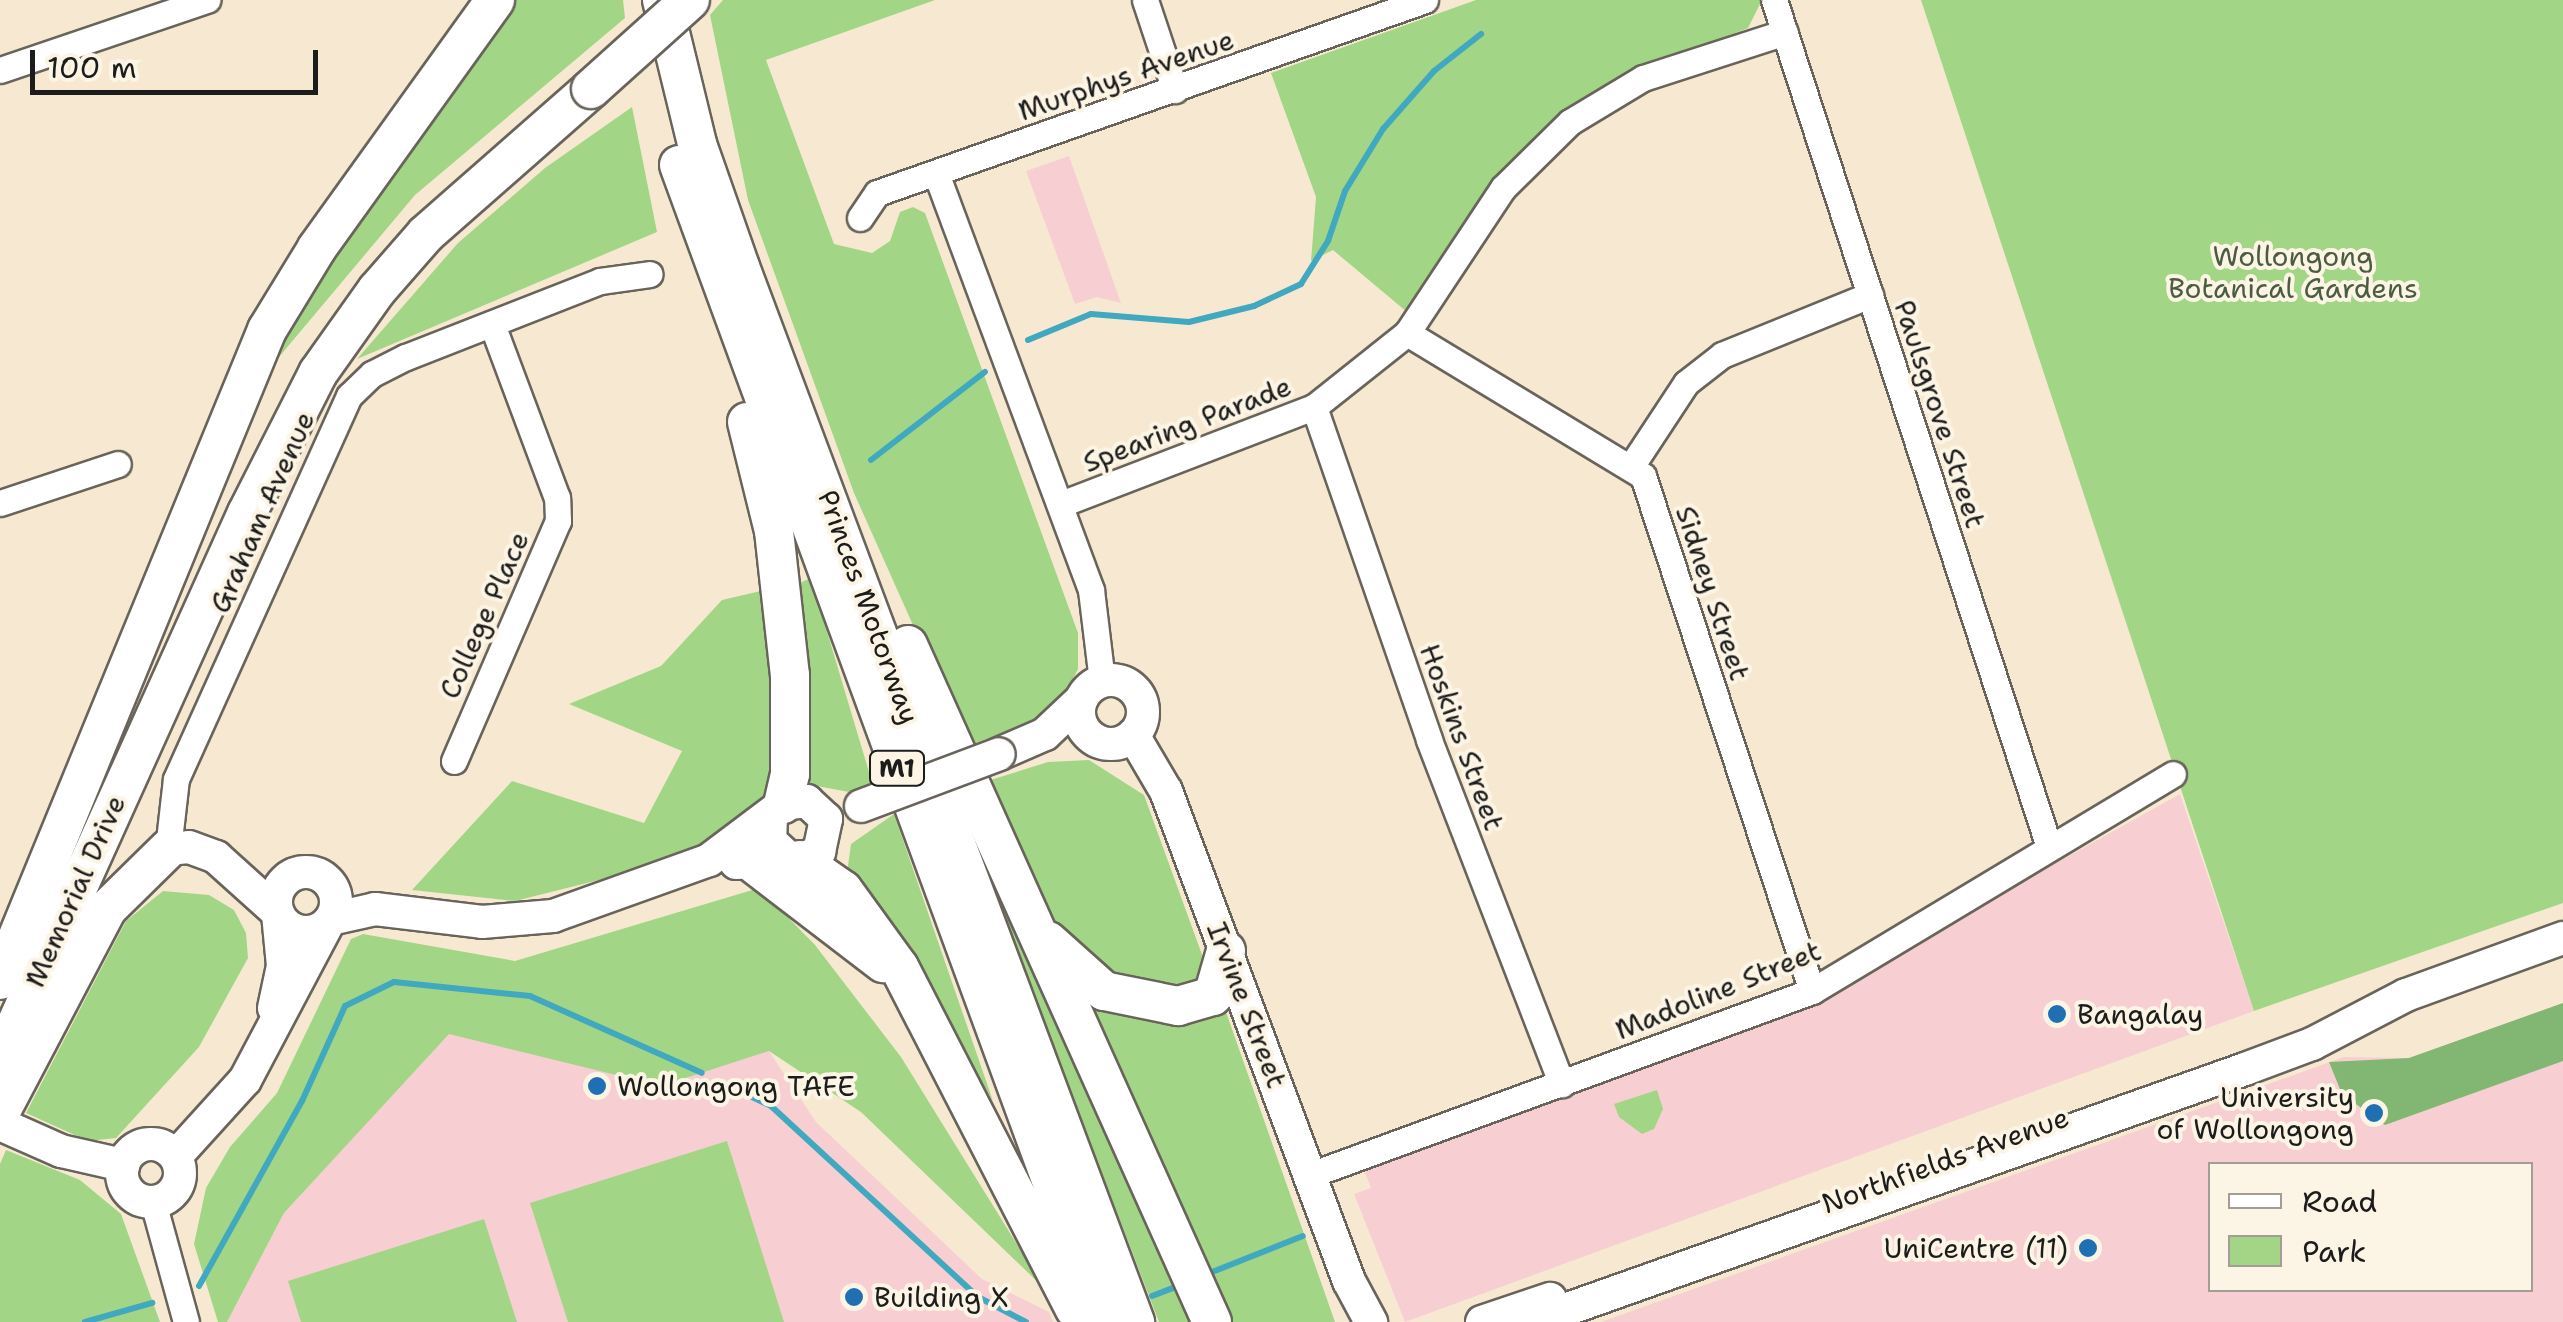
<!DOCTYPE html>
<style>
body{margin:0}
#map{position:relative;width:2563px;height:1322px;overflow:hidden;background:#f7e9d1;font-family:"Shantell Sans",sans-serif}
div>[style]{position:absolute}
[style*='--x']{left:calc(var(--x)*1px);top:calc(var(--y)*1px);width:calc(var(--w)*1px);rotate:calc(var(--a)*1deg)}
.built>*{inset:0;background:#f7cfd2}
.green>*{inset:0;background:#a2d686}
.forest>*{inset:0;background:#81b773}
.stream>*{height:6px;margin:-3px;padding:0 3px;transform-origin:3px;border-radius:3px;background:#40a9c0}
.roads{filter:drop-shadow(2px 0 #69645b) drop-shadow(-2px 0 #69645b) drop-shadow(0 2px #69645b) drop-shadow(0 -2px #69645b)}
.minor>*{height:25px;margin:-12.5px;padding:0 12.5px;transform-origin:12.5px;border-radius:12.5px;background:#fff}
.major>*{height:32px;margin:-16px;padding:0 16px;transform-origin:16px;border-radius:16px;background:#fff}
.major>.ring{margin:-16px;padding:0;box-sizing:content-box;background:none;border:32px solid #fff;border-radius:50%}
.highway>*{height:38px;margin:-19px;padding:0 19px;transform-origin:19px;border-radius:19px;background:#fff}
.bridges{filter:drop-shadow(2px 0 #69645b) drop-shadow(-2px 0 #69645b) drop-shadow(0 2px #69645b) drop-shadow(0 -2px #69645b)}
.major-bridge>*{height:32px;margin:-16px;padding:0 16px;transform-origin:16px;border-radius:16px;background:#fff}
.highway-bridge>*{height:38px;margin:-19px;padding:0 19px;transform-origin:19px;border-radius:19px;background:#fff}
.dots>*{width:28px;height:28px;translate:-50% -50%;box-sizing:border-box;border:5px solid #fcf5e5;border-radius:50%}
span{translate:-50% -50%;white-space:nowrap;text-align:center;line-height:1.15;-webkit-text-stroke:8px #fcf5e5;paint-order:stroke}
.shield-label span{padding:2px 8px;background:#fcf5e5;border:2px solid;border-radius:8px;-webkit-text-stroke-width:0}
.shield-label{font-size:25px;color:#1c1c1c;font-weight:700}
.street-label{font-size:28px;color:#1c1c1c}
.park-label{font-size:28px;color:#4b5d41}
.poi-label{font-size:28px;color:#1c1c1c}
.left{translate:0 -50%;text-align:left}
.right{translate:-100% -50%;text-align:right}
.legend{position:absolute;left:2208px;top:1162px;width:325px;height:130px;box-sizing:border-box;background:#fcf5e5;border:2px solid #a29e95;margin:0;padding:12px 18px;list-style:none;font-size:30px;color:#1c1c1c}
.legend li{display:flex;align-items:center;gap:20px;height:50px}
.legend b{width:50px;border:2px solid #a29e95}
.scale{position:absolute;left:30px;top:50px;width:288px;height:45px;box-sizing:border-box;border:5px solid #1c1c1c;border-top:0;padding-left:12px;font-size:30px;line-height:35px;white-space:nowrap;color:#1c1c1c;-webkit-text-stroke:8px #fcf5e5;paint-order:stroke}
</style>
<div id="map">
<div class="built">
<i style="clip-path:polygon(1069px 156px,1121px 303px,1097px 297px,1075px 304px,1026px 171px)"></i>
<i style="clip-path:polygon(2180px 794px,2254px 1011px,1405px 1322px,1354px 1194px,1371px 1188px,1363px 1167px,1819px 995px)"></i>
<i style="clip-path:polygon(680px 917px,816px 1122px,982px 1279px,1049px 1312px,1053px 1322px,227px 1322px,284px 1213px,515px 961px)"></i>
<i style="clip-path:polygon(evenodd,2563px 1003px,2563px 1322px,1601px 1322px,2344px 1057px,2409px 1058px,2563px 1003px,2210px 1164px,2530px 1164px,2530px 1290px,2210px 1290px,2210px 1164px)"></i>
</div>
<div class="green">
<i style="clip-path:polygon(510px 0,623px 0,625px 18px,415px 195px,279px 357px,273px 354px,331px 246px)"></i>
<i style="clip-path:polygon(723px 0,935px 0,766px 60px,834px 244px,872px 253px,890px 241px,900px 212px,913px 207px,925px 213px,1078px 633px,1078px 669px,1064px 697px,1036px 722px,967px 746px,854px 493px,748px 200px,710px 15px)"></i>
<i style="clip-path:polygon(1476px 0,1762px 0,1748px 28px,1610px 83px,1537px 134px,1487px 190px,1407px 312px,1333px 250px,1311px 261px,1316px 197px,1271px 73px)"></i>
<i style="clip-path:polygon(1921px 0,2563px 0,2563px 903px,2254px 1011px)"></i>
<i style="clip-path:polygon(632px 107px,657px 232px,357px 359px,458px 243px,545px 168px)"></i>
<i style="clip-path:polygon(811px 578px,872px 782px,849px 792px,801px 783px,797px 584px)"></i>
<i style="clip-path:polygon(765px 590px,778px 690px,770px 794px,736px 832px,599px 880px,515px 901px,412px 890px,512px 781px,644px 823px,682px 751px,569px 704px,661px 666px,722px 600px)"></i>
<i style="clip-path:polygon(1089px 760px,1144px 795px,1213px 985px,1131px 991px,1059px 935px,984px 782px,1048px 762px)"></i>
<i style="clip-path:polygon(894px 814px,993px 1101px,909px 958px,847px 873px,851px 844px)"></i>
<i style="clip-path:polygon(759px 888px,815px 945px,901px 1057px,1044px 1288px,861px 1112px,769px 1051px,661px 1086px,449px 1034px,284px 1213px,227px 1322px,218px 1322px,194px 1244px,206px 1188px,230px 1147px,277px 1093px,351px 939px,363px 934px,515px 961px)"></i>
<i style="clip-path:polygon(163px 891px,209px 895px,234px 910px,246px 933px,248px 958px,199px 1047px,116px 1138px,88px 1141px,26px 1113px,126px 921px)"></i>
<i style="clip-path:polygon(1004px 919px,1021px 919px,1196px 1322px,1159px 1322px)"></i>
<i style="clip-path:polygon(1076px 992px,1174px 1016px,1226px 1012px,1335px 1322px,1229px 1322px)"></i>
<i style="clip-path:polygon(1657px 1090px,1663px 1109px,1654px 1129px,1642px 1134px,1619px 1117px,1614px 1104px)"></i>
<i style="clip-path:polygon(727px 1141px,784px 1322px,568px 1322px,530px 1203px)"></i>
<i style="clip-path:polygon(6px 1150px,80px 1180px,121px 1214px,160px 1322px,0 1322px,0 1164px)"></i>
<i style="clip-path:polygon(484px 1219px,517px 1322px,301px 1322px,288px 1281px)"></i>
</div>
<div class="forest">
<i style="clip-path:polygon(2563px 1003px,2563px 1061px,2385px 1125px,2342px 1094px,2329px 1062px,2409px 1058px)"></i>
</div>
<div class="stream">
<i style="--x:1028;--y:340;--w:68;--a:-22.4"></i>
<i style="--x:1091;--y:314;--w:98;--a:4.7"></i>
<i style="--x:1189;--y:322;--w:67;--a:-13.8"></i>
<i style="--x:1254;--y:306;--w:52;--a:-25.1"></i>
<i style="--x:1301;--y:284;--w:51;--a:-57.9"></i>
<i style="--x:1328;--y:241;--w:53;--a:-71.2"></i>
<i style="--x:1345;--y:191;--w:73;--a:-58.5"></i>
<i style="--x:1383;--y:129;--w:77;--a:-48.7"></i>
<i style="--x:1434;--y:71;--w:60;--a:-38.2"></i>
<i style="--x:871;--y:460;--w:144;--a:-37.7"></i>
<i style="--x:731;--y:1087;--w:44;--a:25.4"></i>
<i style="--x:771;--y:1106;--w:282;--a:42.7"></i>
<i style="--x:978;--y:1297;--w:54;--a:27.5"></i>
<i style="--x:1207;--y:1274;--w:103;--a:-21.6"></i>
<i style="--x:199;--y:1286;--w:212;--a:-60.9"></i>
<i style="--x:302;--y:1101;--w:104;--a:-65.6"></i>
<i style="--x:345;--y:1006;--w:55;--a:-26.1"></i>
<i style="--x:394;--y:982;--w:137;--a:5.9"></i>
<i style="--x:530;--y:996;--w:188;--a:24.1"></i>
<i style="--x:1152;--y:1296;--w:22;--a:-21"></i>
<i style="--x:85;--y:1322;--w:70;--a:-15.8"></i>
</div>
<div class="roads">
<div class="minor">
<i style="--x:1145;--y:0;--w:95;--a:71.6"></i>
<i style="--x:1774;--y:0;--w:891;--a:72.01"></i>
<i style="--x:0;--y:70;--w:219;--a:-18.7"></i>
<i style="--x:936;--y:173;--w:445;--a:69.6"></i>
<i style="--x:1091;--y:590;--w:92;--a:83.1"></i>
<i style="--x:860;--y:218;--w:30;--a:-56"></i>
<i style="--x:877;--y:193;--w:581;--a:-19.4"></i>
<i style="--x:1407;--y:333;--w:276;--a:31.2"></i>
<i style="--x:1643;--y:476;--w:542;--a:71.83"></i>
<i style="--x:1314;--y:407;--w:352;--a:70.9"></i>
<i style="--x:1429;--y:740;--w:369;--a:68.9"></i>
<i style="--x:1632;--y:465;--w:98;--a:-56.6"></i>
<i style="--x:1686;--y:383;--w:46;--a:-37.9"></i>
<i style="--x:1722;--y:355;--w:160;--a:-22.1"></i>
<i style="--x:0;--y:503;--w:124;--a:-18.3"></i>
<i style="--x:1061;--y:504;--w:271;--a:-21"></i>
<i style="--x:1314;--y:407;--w:119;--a:-38.5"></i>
<i style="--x:1407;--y:333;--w:174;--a:-56.5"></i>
<i style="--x:1503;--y:188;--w:94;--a:-44.6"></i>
<i style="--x:1570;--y:122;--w:85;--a:-31.1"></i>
<i style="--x:1643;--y:78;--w:149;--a:-17.9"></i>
<i style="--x:454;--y:761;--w:262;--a:-66.6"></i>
<i style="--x:558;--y:521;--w:23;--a:-92"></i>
<i style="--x:557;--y:498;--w:186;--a:-110.5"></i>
<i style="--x:168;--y:849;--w:70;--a:-83.5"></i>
<i style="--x:176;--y:779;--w:420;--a:-65.7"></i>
<i style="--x:349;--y:396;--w:32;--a:-44"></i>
<i style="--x:372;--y:374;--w:38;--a:-27"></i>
<i style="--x:406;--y:357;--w:208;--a:-21.4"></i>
<i style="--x:600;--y:281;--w:50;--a:-8"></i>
<i style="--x:1310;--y:1175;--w:535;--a:-20.13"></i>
<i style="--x:1812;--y:991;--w:421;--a:-31"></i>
<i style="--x:153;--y:1202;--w:124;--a:74.6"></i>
</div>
<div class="major">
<i class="ring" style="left:1079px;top:680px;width:32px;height:32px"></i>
<i style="--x:1133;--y:735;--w:65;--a:59.5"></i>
<i style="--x:1166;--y:791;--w:523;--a:69.52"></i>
<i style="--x:1349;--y:1281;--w:47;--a:61.8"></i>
<i style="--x:999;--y:754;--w:50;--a:-23.5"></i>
<i style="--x:1045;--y:734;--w:50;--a:-43.4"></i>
<i style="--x:168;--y:849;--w:21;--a:-5"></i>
<i style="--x:189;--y:847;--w:29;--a:20"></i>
<i style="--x:216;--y:857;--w:82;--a:42"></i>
<i style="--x:736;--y:863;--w:64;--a:-2.7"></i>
<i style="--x:800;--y:860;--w:21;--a:-23"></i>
<i style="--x:819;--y:852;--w:34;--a:-78"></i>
<i style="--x:826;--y:819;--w:26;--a:-137"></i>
<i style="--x:807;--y:801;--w:24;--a:173"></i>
<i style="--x:783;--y:804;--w:17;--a:135"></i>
<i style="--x:771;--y:816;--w:25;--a:92"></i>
<i style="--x:770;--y:841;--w:27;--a:42"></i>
<i class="ring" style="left:276px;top:872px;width:28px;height:28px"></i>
<i style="--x:331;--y:919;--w:45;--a:-12.8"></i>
<i style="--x:375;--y:909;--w:108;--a:6.9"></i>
<i style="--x:482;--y:922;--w:71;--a:-4.8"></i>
<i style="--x:553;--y:916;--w:166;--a:-19.7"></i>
<i style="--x:709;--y:860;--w:86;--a:-37"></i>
<i style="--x:274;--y:1008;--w:43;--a:-77.9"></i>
<i style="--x:283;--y:966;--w:52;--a:-95.5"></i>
<i style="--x:0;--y:1124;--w:67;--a:23.9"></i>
<i style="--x:61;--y:1151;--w:64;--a:12.7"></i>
<i class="ring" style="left:122px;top:1144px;width:26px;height:26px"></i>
<i style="--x:176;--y:1156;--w:103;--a:-47.8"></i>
<i style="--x:245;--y:1080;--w:178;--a:-62.1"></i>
<i style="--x:1482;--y:1322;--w:72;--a:-18.7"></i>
<i style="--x:1531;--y:1322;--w:757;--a:-19.51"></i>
<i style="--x:2245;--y:1069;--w:72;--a:-20.5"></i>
<i style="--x:2312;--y:1044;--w:106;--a:-27.5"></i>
<i style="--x:2406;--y:995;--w:167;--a:-20"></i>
</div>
<div class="highway">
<i style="--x:662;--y:0;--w:148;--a:76.3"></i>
<i style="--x:697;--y:144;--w:130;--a:70.7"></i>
<i style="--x:740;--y:267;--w:1127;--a:69.47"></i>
<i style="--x:679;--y:165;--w:1232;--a:69.87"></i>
<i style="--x:747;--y:422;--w:112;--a:76.1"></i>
<i style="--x:774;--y:531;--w:145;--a:83.7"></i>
<i style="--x:790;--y:675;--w:99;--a:90"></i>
<i style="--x:790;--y:774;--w:31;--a:103"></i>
<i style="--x:908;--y:645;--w:742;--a:65.82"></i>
<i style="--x:800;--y:860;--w:52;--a:34.9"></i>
<i style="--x:843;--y:890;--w:95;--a:54"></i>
<i style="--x:899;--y:967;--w:385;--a:62.8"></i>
<i style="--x:750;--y:861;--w:168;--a:37.5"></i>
<i style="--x:1048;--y:941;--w:75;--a:41.8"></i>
<i style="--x:1104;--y:991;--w:76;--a:11.5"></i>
<i style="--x:1178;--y:1006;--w:36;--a:-16"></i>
<i style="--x:1213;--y:996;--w:47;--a:-73.9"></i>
<i style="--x:0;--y:980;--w:703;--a:-67.67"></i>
<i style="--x:267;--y:330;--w:96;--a:-58.6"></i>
<i style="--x:317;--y:248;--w:305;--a:-54.3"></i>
<i style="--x:0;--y:1060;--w:600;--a:-65.7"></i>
<i style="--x:247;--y:513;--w:157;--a:-63.1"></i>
<i style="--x:318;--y:373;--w:102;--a:-54.6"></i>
<i style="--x:377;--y:290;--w:74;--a:-48.8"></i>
<i style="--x:426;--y:234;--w:220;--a:-41.3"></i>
<i style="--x:0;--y:1113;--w:230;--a:-62.3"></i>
<i style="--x:107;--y:909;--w:86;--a:-44.5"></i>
</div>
</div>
<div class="bridges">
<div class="major-bridge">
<i style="--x:861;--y:806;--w:147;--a:-20.6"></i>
</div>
<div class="highway-bridge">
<i style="--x:591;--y:89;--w:133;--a:-42"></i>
</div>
</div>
<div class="dots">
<i style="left:2057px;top:1014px;background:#1f6fb2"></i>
<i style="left:597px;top:1086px;background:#1f6fb2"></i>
<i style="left:2374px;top:1113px;background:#1f6fb2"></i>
<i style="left:2088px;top:1248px;background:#1f6fb2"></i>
<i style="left:854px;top:1297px;background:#1f6fb2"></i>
</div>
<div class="shield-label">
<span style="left:897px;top:768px">M1</span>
</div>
<div class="street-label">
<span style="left:1126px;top:75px;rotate:-19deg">Murphys Avenue</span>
<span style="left:1940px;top:414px;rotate:72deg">Paulsgrove Street</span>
<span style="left:1187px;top:424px;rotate:-21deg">Spearing Parade</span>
<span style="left:262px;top:512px;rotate:-66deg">Graham Avenue</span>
<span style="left:1713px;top:593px;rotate:72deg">Sidney Street</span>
<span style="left:869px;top:607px;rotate:70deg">Princes Motorway</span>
<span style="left:484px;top:615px;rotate:-66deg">College Place</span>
<span style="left:1462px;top:737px;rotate:70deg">Hoskins Street</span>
<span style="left:75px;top:891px;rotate:-66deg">Memorial Drive</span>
<span style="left:1718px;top:990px;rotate:-22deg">Madoline Street</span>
<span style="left:1247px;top:1005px;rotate:69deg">Irvine Street</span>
<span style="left:1945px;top:1160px;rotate:-20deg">Northfields Avenue</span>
</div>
<div class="park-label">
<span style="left:2293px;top:272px">Wollongong<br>Botanical Gardens</span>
</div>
<div class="poi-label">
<span class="left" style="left:2077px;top:1014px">Bangalay</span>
<span class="left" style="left:617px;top:1086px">Wollongong TAFE</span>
<span class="right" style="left:2354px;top:1113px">University<br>of Wollongong</span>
<span class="right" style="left:2068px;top:1248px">UniCentre (11)</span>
<span class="left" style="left:874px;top:1297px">Building X</span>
</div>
<ul class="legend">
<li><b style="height:12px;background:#fff"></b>Road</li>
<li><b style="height:28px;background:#a2d686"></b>Park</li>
</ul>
<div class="scale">100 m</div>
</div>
